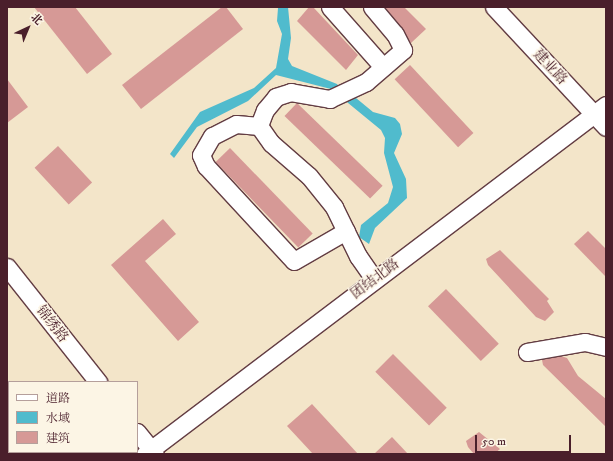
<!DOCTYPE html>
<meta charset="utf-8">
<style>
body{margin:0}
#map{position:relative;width:613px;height:461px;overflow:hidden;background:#f3e5c9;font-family:"IM FELL DW Pica","Noto Serif SC",serif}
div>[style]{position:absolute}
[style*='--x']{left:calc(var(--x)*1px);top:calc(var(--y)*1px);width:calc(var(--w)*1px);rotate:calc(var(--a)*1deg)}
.water>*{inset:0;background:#50bbcd}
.building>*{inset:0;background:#d69996;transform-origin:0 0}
.roads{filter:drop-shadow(1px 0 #633d43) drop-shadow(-1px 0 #633d43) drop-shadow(0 1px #633d43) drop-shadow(0 -1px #633d43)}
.minor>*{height:17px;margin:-8.5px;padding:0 8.5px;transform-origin:8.5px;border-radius:8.5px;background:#fff}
span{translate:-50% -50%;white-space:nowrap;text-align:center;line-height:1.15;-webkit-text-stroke:3px #fcf5e5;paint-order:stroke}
.street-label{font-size:14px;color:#4a1f2b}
.frame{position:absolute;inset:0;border:8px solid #4a1f2b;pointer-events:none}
.legend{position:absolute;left:8px;top:381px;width:130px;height:72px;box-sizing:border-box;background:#fcf5e5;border:1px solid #b59f9b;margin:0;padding:5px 7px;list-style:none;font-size:12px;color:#4a1f2b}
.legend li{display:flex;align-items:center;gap:8px;height:20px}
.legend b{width:20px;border:1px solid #b59f9b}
.north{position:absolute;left:8px;top:8px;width:40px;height:40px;-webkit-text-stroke:3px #fcf5e5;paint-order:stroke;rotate:44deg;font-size:11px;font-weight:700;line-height:16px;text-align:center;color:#4a1f2b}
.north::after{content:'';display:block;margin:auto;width:14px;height:18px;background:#4a1f2b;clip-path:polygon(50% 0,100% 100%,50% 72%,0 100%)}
.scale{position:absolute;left:475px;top:435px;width:96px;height:18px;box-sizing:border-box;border:2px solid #4a1f2b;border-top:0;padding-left:5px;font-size:12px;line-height:14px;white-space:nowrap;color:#4a1f2b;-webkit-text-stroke:3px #fcf5e5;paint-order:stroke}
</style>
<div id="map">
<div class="water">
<i style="clip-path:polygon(288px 7px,291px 38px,288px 59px,292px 66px,337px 84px,348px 98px,356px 98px,373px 112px,395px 118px,400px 124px,402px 134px,394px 153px,406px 179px,407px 198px,375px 228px,369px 244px,359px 237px,361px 225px,388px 203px,393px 187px,384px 153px,385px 138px,381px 130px,331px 89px,276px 75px,248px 101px,197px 127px,174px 158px,170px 154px,200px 112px,254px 88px,276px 68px,282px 34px,277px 21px,278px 8px)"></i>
</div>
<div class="building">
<i style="clip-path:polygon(34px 7px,75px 7px,112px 54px,87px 74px)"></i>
<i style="clip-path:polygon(222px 7px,226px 7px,243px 29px,141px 109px,122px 85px)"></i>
<i style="clip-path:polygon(309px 7px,313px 7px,358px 55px,346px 70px,297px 21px)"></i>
<i style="clip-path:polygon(385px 7px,404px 7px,426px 29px,411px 43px)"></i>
<i style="left:410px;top:65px;width:93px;height:21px;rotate:47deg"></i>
<i style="clip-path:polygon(7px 79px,28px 107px,7px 123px)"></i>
<i style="left:297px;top:103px;width:119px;height:18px;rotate:44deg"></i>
<i style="left:58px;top:146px;width:50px;height:32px;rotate:47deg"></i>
<i style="left:230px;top:148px;width:119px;height:20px;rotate:46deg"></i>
<i style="clip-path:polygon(163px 219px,176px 234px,145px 261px,199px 322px,178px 341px,111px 265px)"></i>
<i style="clip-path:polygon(588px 231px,606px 249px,606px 277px,574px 244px)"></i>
<i style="clip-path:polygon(500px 250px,549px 299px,547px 301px,554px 312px,545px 321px,536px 317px,488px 265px,486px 259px)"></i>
<i style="left:446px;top:289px;width:76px;height:25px;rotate:46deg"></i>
<i style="left:393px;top:354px;width:76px;height:25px;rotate:45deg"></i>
<i style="clip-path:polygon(561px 356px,567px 358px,578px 376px,606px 399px,606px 427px,543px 365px,542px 360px)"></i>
<i style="clip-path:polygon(312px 404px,358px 454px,313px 454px,287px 426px)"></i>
<i style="clip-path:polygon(479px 432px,500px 449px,494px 454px,474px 454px,468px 447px,466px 441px)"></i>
<i style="clip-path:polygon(392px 437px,408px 454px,374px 454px)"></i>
</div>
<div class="roads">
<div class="minor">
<i style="--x:330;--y:7;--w:80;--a:48.5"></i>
<i style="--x:372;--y:7;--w:35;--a:50"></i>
<i style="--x:395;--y:34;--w:18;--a:63"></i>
<i style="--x:403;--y:50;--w:49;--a:139.1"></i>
<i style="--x:366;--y:82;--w:40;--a:155"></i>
<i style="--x:330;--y:99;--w:40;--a:-170"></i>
<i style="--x:291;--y:92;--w:16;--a:162"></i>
<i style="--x:276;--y:97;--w:17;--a:130"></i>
<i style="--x:265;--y:110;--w:17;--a:111"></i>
<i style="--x:259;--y:126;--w:21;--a:55"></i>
<i style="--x:271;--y:143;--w:50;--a:41"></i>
<i style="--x:309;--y:176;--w:40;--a:51"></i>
<i style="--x:334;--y:207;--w:55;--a:63.9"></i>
<i style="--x:358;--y:256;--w:29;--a:55"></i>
<i style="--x:494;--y:7;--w:164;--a:47"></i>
<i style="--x:259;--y:126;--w:23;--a:-175"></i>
<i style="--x:236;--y:124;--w:27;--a:153"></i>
<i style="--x:212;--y:136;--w:22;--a:120"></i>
<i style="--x:201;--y:155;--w:12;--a:66"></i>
<i style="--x:206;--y:166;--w:129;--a:47.2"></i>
<i style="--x:294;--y:261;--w:60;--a:-30"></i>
<i style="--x:7;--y:267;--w:147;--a:51.6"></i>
<i style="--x:527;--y:352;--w:59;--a:-9.8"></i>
<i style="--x:585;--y:342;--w:22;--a:13"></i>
<i style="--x:137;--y:432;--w:28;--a:51"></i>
<i style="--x:145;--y:454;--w:578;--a:-37.13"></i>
</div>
</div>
<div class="street-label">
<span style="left:550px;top:67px;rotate:47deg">建业路</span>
<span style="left:375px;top:279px;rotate:-37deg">团结北路</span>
<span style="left:52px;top:324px;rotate:52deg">锦绣路</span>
</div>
<div class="frame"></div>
<ul class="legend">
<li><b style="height:5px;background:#fff"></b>道路</li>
<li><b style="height:11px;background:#50bbcd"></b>水域</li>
<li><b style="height:11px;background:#d69996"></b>建筑</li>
</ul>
<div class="north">北</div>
<div class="scale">50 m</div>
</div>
